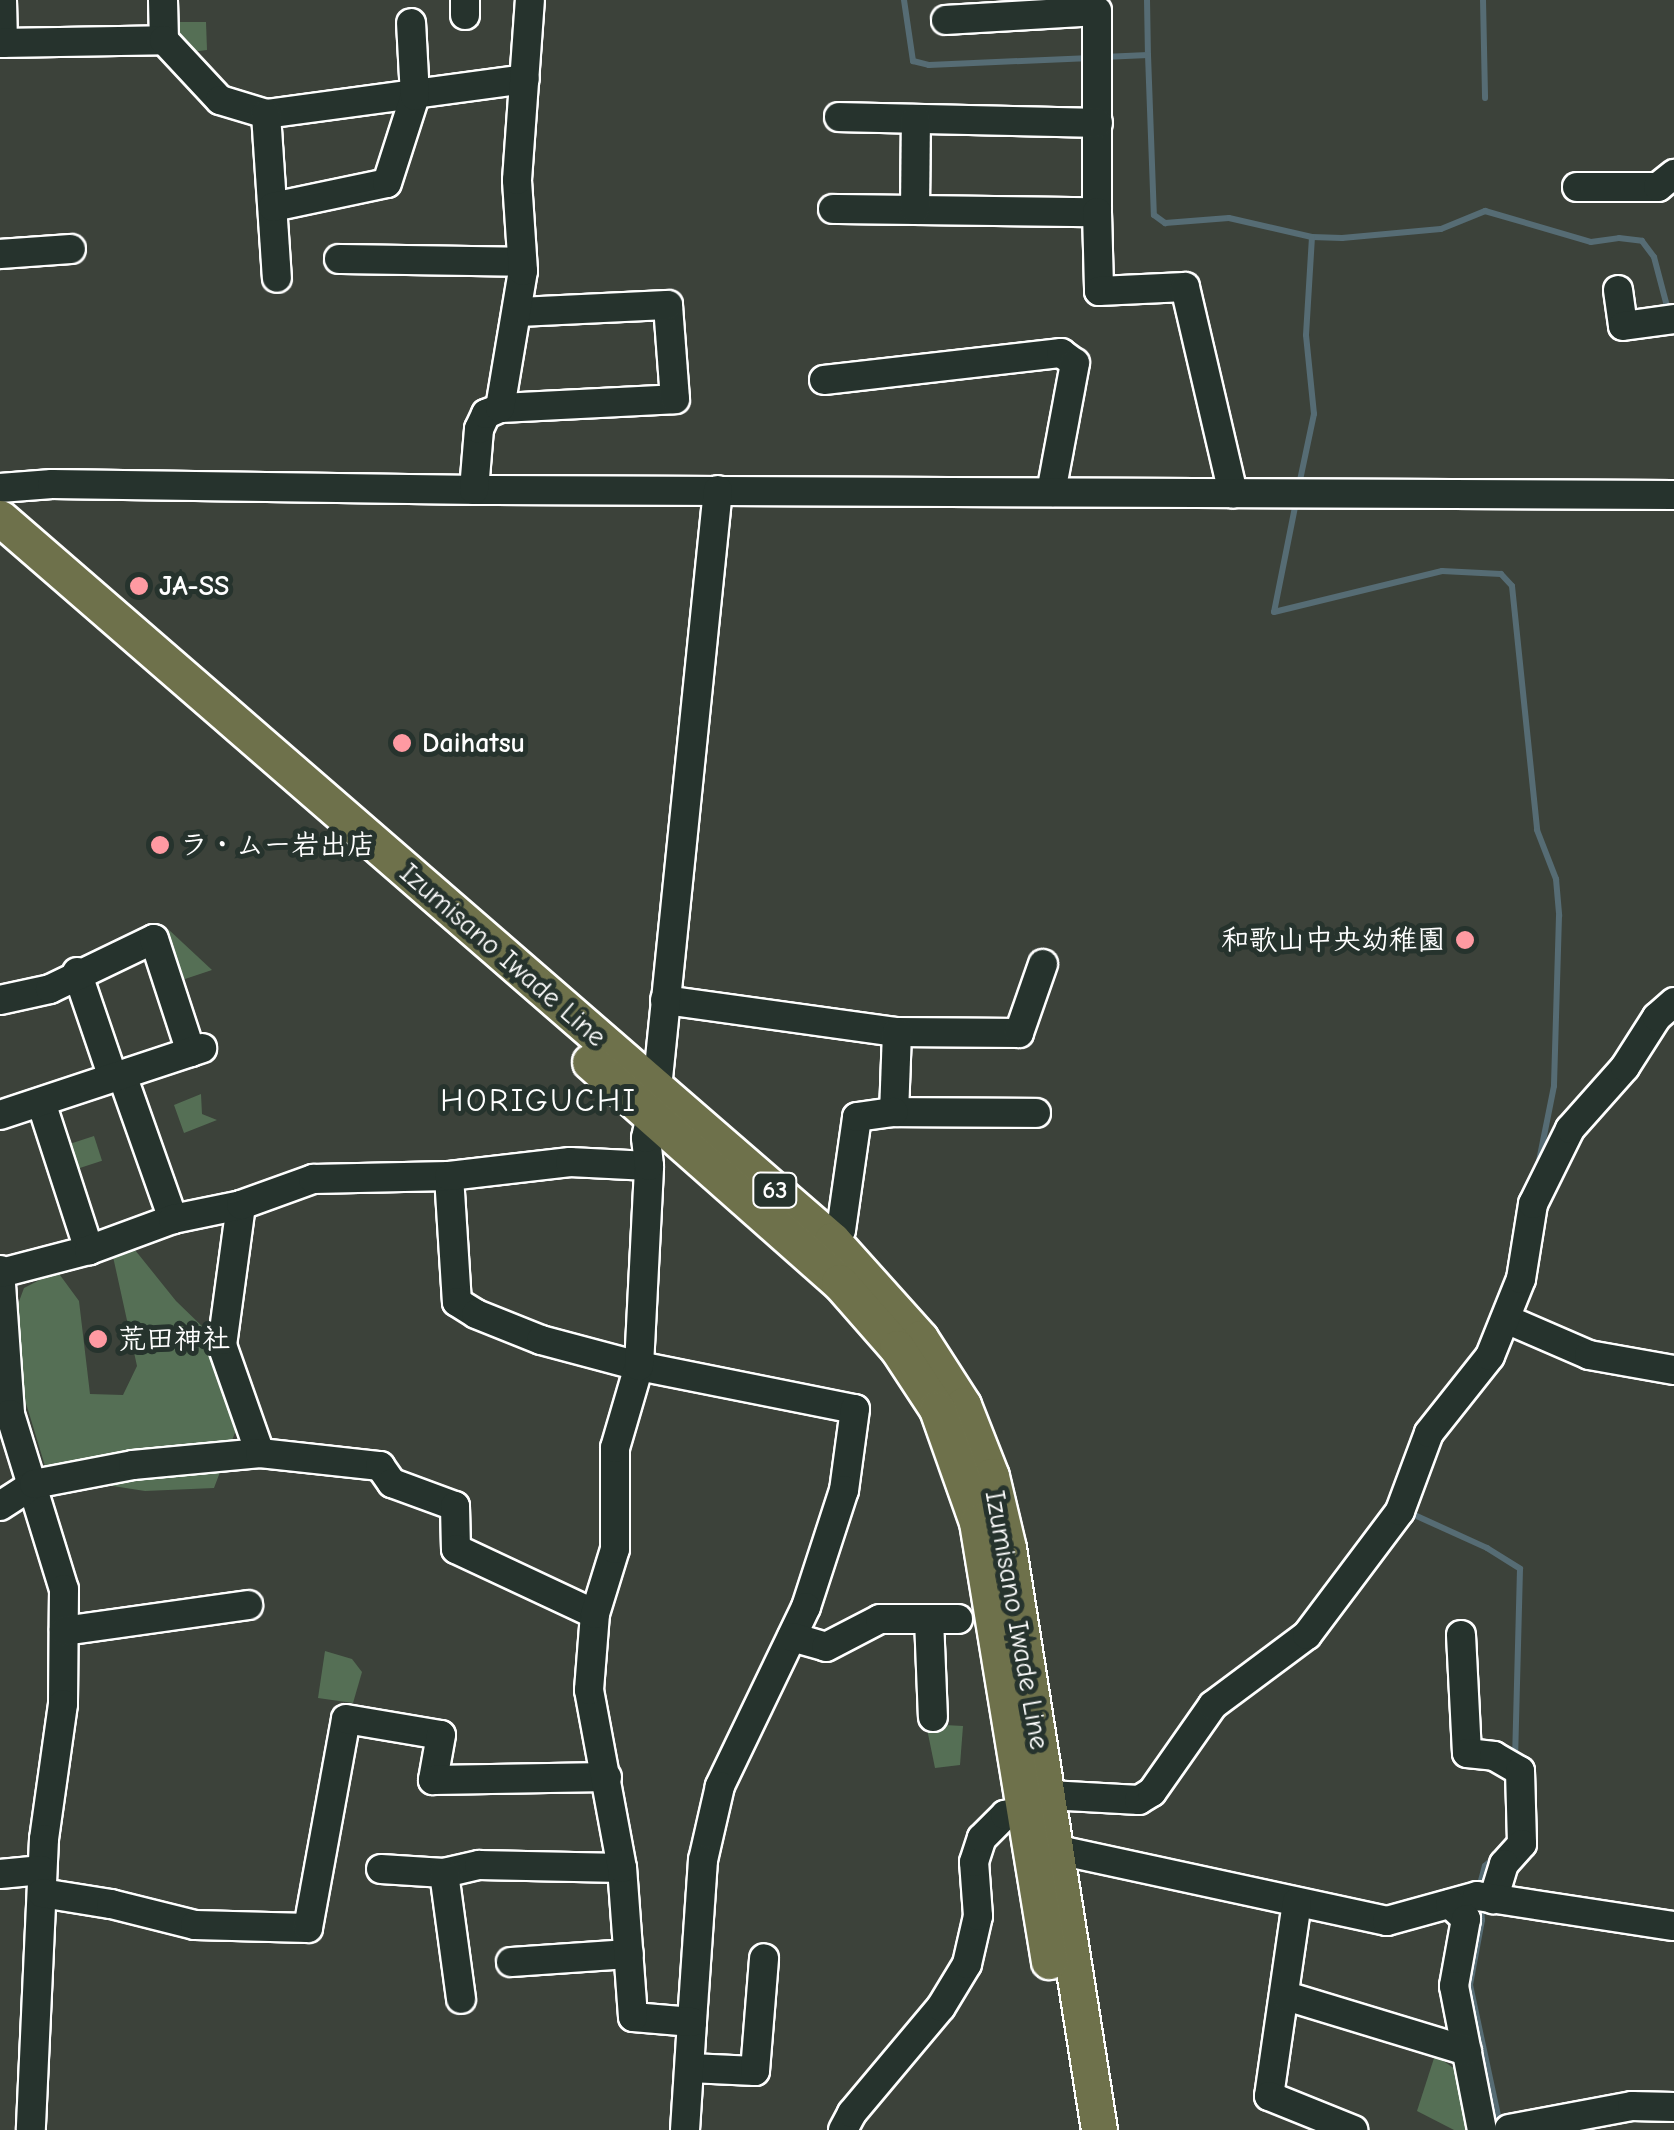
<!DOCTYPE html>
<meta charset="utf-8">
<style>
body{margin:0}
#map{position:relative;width:1674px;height:2130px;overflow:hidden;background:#3c423a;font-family:"Comic Neue","Klee One",sans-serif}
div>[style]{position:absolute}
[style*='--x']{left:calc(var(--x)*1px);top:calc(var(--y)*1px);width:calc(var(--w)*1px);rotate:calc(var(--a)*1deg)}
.green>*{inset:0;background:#556f55;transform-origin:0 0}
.stream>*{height:6px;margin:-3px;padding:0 3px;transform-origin:3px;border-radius:3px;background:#566c74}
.roads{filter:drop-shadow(2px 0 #fff) drop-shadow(-2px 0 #fff) drop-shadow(0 2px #fff) drop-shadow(0 -2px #fff)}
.minor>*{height:28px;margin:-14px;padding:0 14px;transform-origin:14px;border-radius:14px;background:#26332d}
.major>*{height:35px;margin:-17.5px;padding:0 17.5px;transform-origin:17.5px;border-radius:17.5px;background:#6e714b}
.dots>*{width:28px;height:28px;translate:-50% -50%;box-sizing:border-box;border:5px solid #26332d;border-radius:50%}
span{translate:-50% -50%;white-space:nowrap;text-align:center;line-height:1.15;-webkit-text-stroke:10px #26332d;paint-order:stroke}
.shield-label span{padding:2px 8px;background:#26332d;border:2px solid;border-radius:8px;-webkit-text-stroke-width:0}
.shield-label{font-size:25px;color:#fff;font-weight:700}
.poi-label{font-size:28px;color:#fff;font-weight:700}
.left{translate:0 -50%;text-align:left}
.right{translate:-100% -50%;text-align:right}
.street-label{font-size:28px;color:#fff}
.quarter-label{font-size:32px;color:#fff;letter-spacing:2.5px}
</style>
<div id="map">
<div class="green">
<i style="clip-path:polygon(170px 22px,206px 22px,207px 50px,184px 53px)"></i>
<i style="clip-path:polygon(168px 929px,212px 970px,176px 982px,159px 933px)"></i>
<i style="clip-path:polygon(201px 1094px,202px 1114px,217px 1120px,184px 1133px,174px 1105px)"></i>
<i style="left:94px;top:1136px;width:26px;height:33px;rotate:72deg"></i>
<i style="clip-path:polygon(131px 1245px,176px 1301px,206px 1330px,239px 1422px,214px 1488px,145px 1491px,48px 1476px,22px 1390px,11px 1323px,24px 1288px,57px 1271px,79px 1301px,90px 1394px,123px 1395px,137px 1366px,112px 1252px)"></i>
<i style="clip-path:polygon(325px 1651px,352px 1659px,362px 1672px,353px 1703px,318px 1698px)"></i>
<i style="clip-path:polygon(926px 1724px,963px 1726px,960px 1765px,935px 1768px)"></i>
<i style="clip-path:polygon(1435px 2055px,1462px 2074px,1472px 2130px,1454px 2130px,1417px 2111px)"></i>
</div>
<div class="stream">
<i style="--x:904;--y:0;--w:62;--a:81.6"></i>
<i style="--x:913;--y:61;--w:16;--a:14"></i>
<i style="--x:929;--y:65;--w:162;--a:-2.5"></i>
<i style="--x:1147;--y:0;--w:55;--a:89"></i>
<i style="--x:1483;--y:0;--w:98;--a:88.8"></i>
<i style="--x:1103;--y:57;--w:45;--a:-2.5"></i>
<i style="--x:1148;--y:55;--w:160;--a:87.9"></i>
<i style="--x:1154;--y:215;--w:14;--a:36"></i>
<i style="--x:1165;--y:223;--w:64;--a:-4.5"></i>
<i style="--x:1229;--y:218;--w:85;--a:12.9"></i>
<i style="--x:1312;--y:237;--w:30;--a:2"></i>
<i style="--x:1342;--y:238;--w:99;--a:-5.2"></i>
<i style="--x:1441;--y:229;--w:48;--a:-22.2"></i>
<i style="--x:1485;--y:211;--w:110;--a:16.3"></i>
<i style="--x:1591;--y:242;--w:28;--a:-8"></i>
<i style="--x:1619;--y:238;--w:23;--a:7"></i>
<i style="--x:1642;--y:241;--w:20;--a:53"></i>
<i style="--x:1654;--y:257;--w:55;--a:75.2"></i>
<i style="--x:1299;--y:485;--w:73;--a:-78.1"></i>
<i style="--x:1314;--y:414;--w:79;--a:-95.8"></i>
<i style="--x:1306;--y:335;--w:98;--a:-86.5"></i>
<i style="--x:1296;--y:502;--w:112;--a:101.3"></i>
<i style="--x:1274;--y:612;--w:173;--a:-13.7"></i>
<i style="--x:1442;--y:571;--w:59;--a:2.9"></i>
<i style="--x:1501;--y:574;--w:16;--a:47"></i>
<i style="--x:1512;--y:586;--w:245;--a:84.1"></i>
<i style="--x:1537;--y:830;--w:53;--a:68.8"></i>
<i style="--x:1556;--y:879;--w:37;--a:85"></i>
<i style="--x:1559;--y:916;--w:170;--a:91.7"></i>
<i style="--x:1554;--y:1086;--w:82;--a:101.3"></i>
<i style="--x:1410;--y:1513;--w:85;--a:24.4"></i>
<i style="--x:1487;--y:1548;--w:39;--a:32"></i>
<i style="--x:1520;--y:1569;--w:188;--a:91.5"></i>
<i style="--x:1479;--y:1888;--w:23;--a:-75"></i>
<i style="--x:1485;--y:1866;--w:13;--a:-42"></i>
<i style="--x:1481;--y:1906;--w:14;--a:86"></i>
<i style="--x:1482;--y:1920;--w:66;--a:100.5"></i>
<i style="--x:1470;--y:1985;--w:147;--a:77.9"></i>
</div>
<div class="roads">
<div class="minor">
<i style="--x:2;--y:0;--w:43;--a:88.7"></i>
<i style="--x:163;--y:0;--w:40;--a:88.6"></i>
<i style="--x:465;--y:0;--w:15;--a:90"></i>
<i style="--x:946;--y:20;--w:151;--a:-3.4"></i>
<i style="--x:1097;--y:11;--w:201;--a:90"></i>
<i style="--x:0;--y:43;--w:164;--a:-1"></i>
<i style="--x:164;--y:40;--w:82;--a:47"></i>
<i style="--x:220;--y:100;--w:48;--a:16.9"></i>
<i style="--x:266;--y:114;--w:261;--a:-7.7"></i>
<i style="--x:266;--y:114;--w:164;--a:86.2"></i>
<i style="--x:839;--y:117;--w:259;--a:1.3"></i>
<i style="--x:1577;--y:187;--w:81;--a:0"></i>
<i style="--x:1658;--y:187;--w:21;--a:-39"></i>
<i style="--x:273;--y:207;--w:116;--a:-11.9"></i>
<i style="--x:387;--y:183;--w:91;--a:-72.2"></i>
<i style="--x:415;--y:96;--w:73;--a:-93.1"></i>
<i style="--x:833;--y:209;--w:264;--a:0.7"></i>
<i style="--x:1097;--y:212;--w:79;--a:88.5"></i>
<i style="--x:1099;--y:291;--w:86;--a:-2.7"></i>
<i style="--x:1185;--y:287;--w:212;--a:76.9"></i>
<i style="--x:915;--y:210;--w:91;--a:-89.4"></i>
<i style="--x:0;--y:254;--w:71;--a:-4"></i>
<i style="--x:339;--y:259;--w:183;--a:0.9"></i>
<i style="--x:1618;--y:290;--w:36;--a:82"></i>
<i style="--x:1623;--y:326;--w:51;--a:-7.8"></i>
<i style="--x:824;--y:380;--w:239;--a:-6.5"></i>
<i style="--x:1061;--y:353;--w:17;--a:36"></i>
<i style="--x:1075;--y:363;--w:131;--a:100.5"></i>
<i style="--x:500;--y:408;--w:175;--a:-2.9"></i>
<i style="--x:675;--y:399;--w:94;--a:-94.3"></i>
<i style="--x:668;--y:305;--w:151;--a:177.3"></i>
<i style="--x:0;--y:488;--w:52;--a:-4.4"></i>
<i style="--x:52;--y:484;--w:428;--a:0.8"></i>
<i style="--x:480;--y:490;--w:1194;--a:0.24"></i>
<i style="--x:474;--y:490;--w:61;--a:-85.3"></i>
<i style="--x:479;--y:429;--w:17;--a:-65"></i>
<i style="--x:486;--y:414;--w:15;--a:-23"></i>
<i style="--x:500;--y:408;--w:139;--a:-80.5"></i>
<i style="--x:523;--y:271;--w:91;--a:-93.8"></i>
<i style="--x:517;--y:180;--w:180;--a:-85.9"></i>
<i style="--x:77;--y:972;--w:112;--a:71.2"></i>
<i style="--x:0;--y:1000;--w:51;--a:-12.4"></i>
<i style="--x:50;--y:989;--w:115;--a:-25.7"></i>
<i style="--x:154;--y:939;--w:119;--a:71.9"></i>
<i style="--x:665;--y:1000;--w:234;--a:7.9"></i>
<i style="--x:897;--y:1032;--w:122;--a:0.5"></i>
<i style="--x:1019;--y:1033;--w:73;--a:-70.8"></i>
<i style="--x:897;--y:1032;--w:80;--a:92.1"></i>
<i style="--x:894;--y:1112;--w:142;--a:0.4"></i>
<i style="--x:122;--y:1075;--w:153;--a:70.5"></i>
<i style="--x:41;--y:1102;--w:156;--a:72"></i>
<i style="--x:0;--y:1115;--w:213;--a:-18.3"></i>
<i style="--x:449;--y:1176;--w:126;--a:86.4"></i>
<i style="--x:457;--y:1302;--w:22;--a:32"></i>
<i style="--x:476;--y:1314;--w:70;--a:21.8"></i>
<i style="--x:541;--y:1340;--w:101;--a:14.9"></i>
<i style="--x:639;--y:1366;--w:220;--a:11.3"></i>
<i style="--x:855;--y:1409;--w:82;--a:97.7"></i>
<i style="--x:844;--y:1490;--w:123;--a:108"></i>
<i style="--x:806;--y:1607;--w:199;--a:115.7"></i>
<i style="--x:720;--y:1786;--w:76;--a:102.9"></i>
<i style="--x:703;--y:1860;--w:162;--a:93.9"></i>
<i style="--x:241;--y:1205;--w:141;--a:97.7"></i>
<i style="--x:222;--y:1345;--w:114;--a:70.6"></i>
<i style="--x:832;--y:1240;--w:13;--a:-48"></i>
<i style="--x:841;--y:1230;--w:114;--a:-81.9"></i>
<i style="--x:857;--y:1117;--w:37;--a:-8"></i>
<i style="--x:0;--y:1270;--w:144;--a:86"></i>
<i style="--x:10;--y:1414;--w:183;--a:72.9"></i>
<i style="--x:64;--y:1589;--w:115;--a:90.5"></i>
<i style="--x:63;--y:1704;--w:136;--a:98"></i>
<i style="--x:44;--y:1839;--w:291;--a:92.6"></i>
<i style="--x:1;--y:1273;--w:91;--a:-14.6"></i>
<i style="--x:89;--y:1250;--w:90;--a:-20.3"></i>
<i style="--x:173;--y:1219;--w:69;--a:-11.6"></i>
<i style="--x:241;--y:1205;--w:77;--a:-19.9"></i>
<i style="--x:313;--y:1179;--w:136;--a:-1.3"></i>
<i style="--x:449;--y:1176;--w:122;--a:-6.6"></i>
<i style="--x:570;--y:1162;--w:79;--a:2.9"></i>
<i style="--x:1506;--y:1319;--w:90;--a:23.4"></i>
<i style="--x:1589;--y:1355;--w:86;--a:10"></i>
<i style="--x:0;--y:1506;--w:40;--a:-32.9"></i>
<i style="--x:34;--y:1484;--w:101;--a:-10.9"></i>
<i style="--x:133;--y:1465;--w:128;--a:-5.4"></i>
<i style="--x:260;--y:1453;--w:121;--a:6.2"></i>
<i style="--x:380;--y:1466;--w:21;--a:55"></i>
<i style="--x:392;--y:1483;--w:67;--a:20.1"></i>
<i style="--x:455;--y:1506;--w:43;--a:88.7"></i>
<i style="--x:456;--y:1549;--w:153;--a:25.1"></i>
<i style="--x:929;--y:1619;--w:98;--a:87.7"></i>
<i style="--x:64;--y:1631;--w:186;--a:-8"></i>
<i style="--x:1461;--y:1635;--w:118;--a:87.1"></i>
<i style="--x:1467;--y:1753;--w:27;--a:6"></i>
<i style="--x:1494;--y:1756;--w:30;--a:30"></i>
<i style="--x:1520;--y:1771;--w:73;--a:88.4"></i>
<i style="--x:1522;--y:1844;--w:27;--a:132"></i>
<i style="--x:1504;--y:1864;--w:37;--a:107"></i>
<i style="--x:792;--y:1637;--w:35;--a:16"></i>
<i style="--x:826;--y:1647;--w:61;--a:-27.4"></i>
<i style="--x:880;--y:1619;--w:78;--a:0"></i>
<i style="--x:1049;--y:1795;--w:90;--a:3.2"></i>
<i style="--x:1139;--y:1800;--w:15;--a:-32"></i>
<i style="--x:1152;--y:1792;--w:106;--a:-55"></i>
<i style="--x:1213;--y:1705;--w:117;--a:-36.7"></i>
<i style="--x:1307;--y:1635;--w:155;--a:-53.1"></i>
<i style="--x:1400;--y:1511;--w:83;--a:-69.6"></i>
<i style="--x:1429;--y:1433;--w:98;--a:-51.6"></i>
<i style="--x:1490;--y:1356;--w:83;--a:-68.1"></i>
<i style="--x:1521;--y:1279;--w:76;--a:-80.9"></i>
<i style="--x:1533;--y:1204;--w:84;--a:-63.7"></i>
<i style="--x:1570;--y:1129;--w:83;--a:-48.4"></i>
<i style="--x:1625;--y:1067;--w:59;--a:-57.4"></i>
<i style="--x:1657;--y:1017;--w:23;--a:-41"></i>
<i style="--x:1040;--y:1846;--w:355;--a:12.2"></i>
<i style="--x:1387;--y:1921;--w:93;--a:-15.5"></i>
<i style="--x:1477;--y:1896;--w:199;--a:8.7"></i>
<i style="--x:381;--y:1869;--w:63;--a:3.6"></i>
<i style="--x:444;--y:1873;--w:36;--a:-13"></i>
<i style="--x:479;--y:1865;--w:143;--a:1.2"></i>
<i style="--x:444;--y:1873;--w:127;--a:82.3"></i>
<i style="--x:0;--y:1874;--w:42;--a:-5.4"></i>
<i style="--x:42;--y:1893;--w:70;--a:9.1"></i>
<i style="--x:111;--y:1904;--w:87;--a:14"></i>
<i style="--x:195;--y:1925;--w:113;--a:1.5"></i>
<i style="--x:308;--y:1928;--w:212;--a:-79.7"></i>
<i style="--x:346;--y:1719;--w:96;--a:9.6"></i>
<i style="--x:441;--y:1735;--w:46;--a:100.1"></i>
<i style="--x:433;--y:1780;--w:174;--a:-1"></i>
<i style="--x:1297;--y:1902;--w:196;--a:98.2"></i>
<i style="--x:1269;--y:2096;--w:91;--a:22"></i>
<i style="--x:1450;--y:1904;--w:22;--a:43"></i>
<i style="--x:1466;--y:1919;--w:68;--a:100.2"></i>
<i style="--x:1454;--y:1986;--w:147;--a:79"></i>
<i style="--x:511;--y:1962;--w:118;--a:-3.9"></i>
<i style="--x:1286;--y:1996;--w:189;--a:16.9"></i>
<i style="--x:690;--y:2068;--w:65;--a:2.6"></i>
<i style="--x:755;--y:2071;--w:113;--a:-85.4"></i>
<i style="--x:1509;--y:2129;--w:125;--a:-10.6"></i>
<i style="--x:1632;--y:2106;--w:42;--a:1.4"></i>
<i style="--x:685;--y:2130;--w:108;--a:-86.3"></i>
<i style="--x:692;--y:2022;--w:59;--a:-175.2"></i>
<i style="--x:633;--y:2017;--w:149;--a:-94.2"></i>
<i style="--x:622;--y:1868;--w:181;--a:-100.5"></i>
<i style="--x:589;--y:1690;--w:76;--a:-85.5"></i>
<i style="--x:595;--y:1614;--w:68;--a:-72.9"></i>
<i style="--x:615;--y:1549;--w:101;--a:-90"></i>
<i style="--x:615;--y:1448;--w:85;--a:-73.7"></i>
<i style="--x:639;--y:1366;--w:200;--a:-87.1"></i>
<i style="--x:649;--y:1166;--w:28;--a:-96"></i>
<i style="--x:646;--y:1138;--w:51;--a:-77.6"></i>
<i style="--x:657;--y:1088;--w:601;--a:-84.18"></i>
<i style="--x:843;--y:2130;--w:19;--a:-62"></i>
<i style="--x:852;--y:2113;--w:138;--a:-50"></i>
<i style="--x:941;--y:2007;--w:50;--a:-58.8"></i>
<i style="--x:967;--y:1964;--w:49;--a:-77.1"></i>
<i style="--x:978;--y:1916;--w:54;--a:-94.2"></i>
<i style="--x:974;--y:1862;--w:25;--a:-72"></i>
<i style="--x:982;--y:1838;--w:33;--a:-45"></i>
<i style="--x:1005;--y:1815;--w:19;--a:-12"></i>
</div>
<div class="major">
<i style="--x:0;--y:518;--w:1102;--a:40.95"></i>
<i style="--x:832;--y:1240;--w:132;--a:48.1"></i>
<i style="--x:920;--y:1338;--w:80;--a:57.3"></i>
<i style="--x:963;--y:1405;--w:76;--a:68.5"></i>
<i style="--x:991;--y:1476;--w:74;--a:76.7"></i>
<i style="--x:1008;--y:1548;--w:589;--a:81.11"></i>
<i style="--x:590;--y:1062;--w:332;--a:41.5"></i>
<i style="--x:839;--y:1282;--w:88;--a:48.7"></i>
<i style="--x:897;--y:1348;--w:73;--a:56.7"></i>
<i style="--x:937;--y:1409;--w:120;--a:70.5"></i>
<i style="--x:977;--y:1522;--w:445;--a:80.7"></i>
</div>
</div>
<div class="dots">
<i style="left:139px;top:586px;background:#ff9aa2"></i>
<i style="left:402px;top:743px;background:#ff9aa2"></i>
<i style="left:160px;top:845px;background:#ff9aa2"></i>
<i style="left:1465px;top:940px;background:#ff9aa2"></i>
<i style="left:98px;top:1339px;background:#ff9aa2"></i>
</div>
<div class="shield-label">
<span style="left:775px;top:1190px">63</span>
</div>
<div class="poi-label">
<span class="left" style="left:159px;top:586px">JA-SS</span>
<span class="left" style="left:422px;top:743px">Daihatsu</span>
<span class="left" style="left:180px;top:845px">ラ・ムー岩出店</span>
<span class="right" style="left:1445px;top:940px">和歌山中央幼稚園</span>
<span class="left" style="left:118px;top:1339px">荒田神社</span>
</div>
<div class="street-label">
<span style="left:503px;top:955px;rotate:41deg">Izumisano Iwade Line</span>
<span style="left:1017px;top:1620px;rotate:80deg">Izumisano Iwade Line</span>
</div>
<div class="quarter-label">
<span style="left:539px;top:1101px">HORIGUCHI</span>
</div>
</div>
